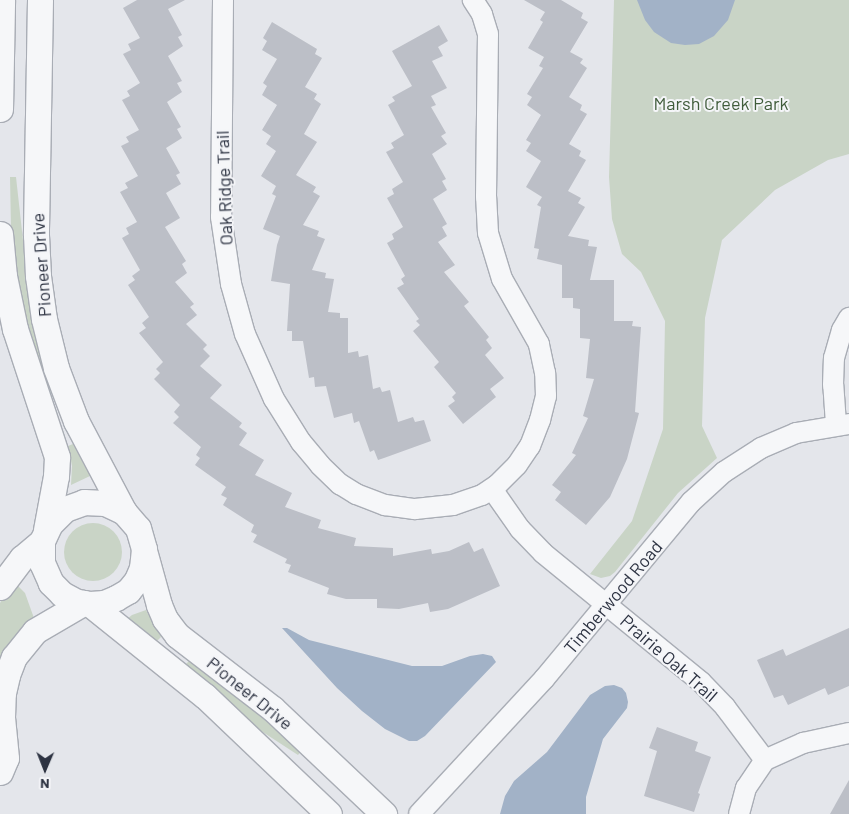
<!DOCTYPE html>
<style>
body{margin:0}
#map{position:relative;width:849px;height:814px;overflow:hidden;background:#e4e6eb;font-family:Barlow,sans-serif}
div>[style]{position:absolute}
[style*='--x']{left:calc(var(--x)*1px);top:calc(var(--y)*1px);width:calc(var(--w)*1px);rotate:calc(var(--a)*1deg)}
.green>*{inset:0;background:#c9d4c6}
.round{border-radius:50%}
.water>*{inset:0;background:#a2b2c7}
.building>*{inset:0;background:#bcbfc7}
.roads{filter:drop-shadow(1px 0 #a9adb5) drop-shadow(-1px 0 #a9adb5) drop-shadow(0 1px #a9adb5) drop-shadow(0 -1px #a9adb5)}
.minor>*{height:20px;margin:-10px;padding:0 10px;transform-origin:10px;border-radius:10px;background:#f6f7f9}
.tertiary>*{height:25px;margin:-12.5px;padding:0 12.5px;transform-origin:12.5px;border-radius:12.5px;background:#f6f7f9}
span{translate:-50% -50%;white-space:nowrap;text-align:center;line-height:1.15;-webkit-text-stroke:4px #f4f5f8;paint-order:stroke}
.park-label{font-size:18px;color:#405c3b}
.street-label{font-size:18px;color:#2d3342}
.north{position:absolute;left:20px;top:744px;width:50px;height:50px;-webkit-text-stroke:4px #f4f5f8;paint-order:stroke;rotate:181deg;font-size:14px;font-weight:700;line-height:20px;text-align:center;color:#2d3342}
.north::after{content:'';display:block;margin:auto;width:18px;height:22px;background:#2d3342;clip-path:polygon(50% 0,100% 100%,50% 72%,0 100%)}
</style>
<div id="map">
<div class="green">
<i style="clip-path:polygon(614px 0,849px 0,849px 154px,828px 160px,775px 190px,722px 240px,705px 318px,702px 426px,717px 458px,678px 493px,615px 572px,610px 576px,601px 578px,590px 574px,632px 521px,663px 429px,665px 321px,641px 272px,622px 254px,612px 219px,609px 177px)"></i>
<i style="clip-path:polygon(10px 177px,16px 177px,27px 276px,45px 371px,39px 373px,20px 302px,11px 229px)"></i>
<i style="clip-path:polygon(73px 444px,90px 476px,71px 485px,72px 466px,68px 446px)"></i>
<i class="round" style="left:64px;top:523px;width:58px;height:58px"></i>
<i style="clip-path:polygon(13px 581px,25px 593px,35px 621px,0 671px,0 603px)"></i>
<i style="clip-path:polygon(146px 610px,161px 637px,157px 641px,127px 619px,132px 615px)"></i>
<i style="clip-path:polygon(190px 660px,237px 694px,302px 750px,298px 755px,255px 727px,186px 664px)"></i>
</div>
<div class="water">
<i style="clip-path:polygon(637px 0,735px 0,728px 20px,714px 36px,699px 44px,685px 45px,671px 43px,654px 32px,645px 20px)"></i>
<i style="clip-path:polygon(282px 628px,287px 628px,309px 640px,412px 666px,442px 666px,470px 656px,483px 654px,492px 656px,496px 662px,425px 736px,417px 741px,409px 741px,385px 729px,362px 711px,337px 688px)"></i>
<i style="clip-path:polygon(614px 685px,622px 688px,626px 693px,628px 702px,627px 708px,603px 739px,586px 797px,586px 814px,500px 814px,505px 796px,514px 781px,547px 752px,590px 695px,605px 686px)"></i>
</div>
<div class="building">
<i style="clip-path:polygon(137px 0,185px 0,168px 9px,182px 35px,178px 37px,183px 46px,168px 56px,182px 81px,177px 83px,182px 92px,167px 102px,181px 127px,177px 129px,182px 138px,166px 148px,180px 173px,176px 175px,181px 184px,166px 193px,180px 218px,165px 227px,186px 261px,182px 264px,187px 273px,175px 282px,194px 304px,190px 307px,197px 315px,186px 324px,207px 345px,203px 349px,210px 356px,200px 366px,222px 385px,210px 398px,242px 423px,239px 427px,247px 433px,239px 445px,264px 460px,255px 475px,292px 493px,285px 507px,321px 520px,318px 528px,356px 538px,354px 546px,393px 548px,393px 556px,431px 549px,432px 554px,449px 551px,469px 542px,474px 552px,483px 548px,500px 586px,448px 609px,430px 612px,428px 603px,399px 609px,377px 608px,377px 599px,346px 599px,327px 594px,329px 588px,288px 572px,291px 565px,285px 563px,287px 559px,253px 542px,257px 535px,251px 532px,254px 525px,223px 505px,227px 498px,221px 495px,226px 487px,195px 465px,200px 458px,196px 455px,201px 447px,173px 423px,179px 417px,174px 412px,180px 405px,154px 379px,160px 373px,156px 369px,163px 362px,139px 333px,146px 328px,142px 323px,149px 317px,128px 285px,135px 280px,132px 276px,140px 270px,122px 238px,129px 234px,126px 228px,137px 222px,120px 192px,128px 188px,125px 183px,138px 176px,121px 146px,129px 142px,126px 137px,139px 130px,122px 100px,130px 96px,127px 91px,140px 83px,123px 54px,131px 50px,128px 44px,140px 38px,123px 8px)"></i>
<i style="clip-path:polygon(524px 0,561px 0,583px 13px,581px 18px,588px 22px,570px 52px,583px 59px,580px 63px,587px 68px,569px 97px,582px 105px,580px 110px,587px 114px,569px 144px,581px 151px,579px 156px,586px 160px,568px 191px,581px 198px,578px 203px,585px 207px,568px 236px,589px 240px,588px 246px,597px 247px,590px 280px,614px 280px,614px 321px,633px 321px,632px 326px,641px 327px,635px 412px,639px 413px,627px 459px,610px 497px,586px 525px,555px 500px,561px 492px,552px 485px,576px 455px,572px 453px,588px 418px,583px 416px,594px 379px,586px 378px,590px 339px,580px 338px,580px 309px,573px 308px,573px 298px,562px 298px,562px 265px,537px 259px,539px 249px,534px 248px,541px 207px,537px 205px,542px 197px,526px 187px,541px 161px,526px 151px,531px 143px,526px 140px,541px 115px,527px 105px,532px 97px,527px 94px,543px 68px,539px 66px,544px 57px,528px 48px,543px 22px,540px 20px,545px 12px)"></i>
<i style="clip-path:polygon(272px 22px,317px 49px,315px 54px,322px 58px,305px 87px,317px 94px,314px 99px,321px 104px,304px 134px,317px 142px,296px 175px,316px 187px,313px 192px,320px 196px,303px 225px,319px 231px,317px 236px,325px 239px,312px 270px,326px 273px,325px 278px,334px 279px,328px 312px,340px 313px,340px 318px,348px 318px,348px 353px,358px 351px,359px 357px,368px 355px,373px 389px,380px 387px,382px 392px,390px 390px,398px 422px,413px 417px,415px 422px,424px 420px,431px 441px,384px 458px,378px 460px,374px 450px,370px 452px,359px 421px,354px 423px,352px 413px,334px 418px,326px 386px,315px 387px,314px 377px,309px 378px,303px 341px,292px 341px,292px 331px,287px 331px,290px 284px,271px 281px,277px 245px,280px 236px,263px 229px,276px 196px,272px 194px,276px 186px,261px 176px,276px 151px,266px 144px,271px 136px,262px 130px,277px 105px,262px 95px,267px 86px,263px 83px,277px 59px,262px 50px,267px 41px,263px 38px)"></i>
<i style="clip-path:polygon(439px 25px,448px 41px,438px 47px,443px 56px,432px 61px,447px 88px,431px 96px,436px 105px,431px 107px,446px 133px,441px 136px,447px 144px,432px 154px,446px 179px,442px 181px,447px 190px,433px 199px,447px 224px,442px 227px,447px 236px,438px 242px,455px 265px,444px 272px,469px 302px,464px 306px,489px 337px,486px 340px,492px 348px,485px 355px,504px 378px,490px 389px,496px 397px,463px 424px,448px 406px,455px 401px,452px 397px,456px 393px,434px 367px,439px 362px,413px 331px,420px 325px,416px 321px,419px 319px,397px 288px,404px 284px,401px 279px,405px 276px,387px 243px,394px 239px,392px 234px,403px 227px,387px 198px,394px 194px,392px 189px,403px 182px,386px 152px,394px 148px,391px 143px,404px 135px,388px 105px,395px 101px,392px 97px,412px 86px,392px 51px)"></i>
<i style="clip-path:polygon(849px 628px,849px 686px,828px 695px,825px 688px,788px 705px,783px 695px,774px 698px,757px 660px,783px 649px,786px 656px)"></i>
<i style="clip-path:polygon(657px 727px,698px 742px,695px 751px,711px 757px,698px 793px,700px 794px,694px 812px,644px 796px,657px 751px,649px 748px)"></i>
<i style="clip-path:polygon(849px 780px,849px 814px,830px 814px)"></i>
</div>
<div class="roads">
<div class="minor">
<i style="--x:223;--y:0;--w:217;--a:90.5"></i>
<i style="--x:221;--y:217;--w:68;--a:81.5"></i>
<i style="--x:231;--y:284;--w:52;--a:74.4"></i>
<i style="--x:245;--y:334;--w:71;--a:66"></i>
<i style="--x:274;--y:399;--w:51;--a:57.9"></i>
<i style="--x:301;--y:442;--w:30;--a:50"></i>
<i style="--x:320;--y:465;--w:28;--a:44"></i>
<i style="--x:340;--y:484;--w:19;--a:32"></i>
<i style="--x:356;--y:494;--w:31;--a:21"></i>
<i style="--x:385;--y:505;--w:30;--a:8"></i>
<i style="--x:415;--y:509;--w:38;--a:-6"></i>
<i style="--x:453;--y:505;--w:31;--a:-19"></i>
<i style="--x:482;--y:495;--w:18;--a:-34"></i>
<i style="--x:497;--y:485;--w:28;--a:-45"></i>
<i style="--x:517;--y:465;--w:23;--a:-56"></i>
<i style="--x:530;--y:446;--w:28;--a:-69"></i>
<i style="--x:540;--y:420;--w:25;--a:-76"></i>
<i style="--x:546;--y:396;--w:23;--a:-92"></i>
<i style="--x:545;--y:373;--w:30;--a:-102"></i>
<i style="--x:539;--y:344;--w:75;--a:-119.6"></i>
<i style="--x:502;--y:279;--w:48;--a:-106.9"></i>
<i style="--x:488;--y:233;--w:36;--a:-93"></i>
<i style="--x:486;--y:197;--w:163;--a:-89.3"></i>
<i style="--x:488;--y:34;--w:21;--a:-107"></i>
<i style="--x:482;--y:14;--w:17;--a:-123"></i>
<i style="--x:836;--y:424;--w:39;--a:-94"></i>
<i style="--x:833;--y:385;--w:27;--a:-88"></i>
<i style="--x:834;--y:358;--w:29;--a:-74"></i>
<i style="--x:842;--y:330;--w:14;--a:-60"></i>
<i style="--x:492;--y:489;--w:49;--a:55"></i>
<i style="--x:520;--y:529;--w:33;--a:46"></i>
<i style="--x:543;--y:553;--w:204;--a:39.2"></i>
<i style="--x:701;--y:682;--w:35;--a:46"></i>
<i style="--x:725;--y:707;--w:66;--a:53"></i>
<i style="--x:419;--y:814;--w:184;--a:-47.2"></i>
<i style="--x:544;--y:679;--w:230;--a:-50.3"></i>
<i style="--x:691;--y:502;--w:45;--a:-42.3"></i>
<i style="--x:724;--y:472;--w:44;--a:-33"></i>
<i style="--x:761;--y:448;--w:38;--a:-23"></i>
<i style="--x:796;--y:433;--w:54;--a:-9.6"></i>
<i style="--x:739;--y:814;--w:27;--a:-75"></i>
<i style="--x:746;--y:788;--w:34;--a:-56"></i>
<i style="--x:765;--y:760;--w:42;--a:-24.1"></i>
<i style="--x:803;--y:743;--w:47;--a:-12.3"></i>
</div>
<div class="tertiary">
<i style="--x:40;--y:0;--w:235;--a:91"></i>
<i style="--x:36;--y:235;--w:41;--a:87.2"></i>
<i style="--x:38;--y:276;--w:43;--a:82.1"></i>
<i style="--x:44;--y:319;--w:50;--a:76.2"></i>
<i style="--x:56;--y:368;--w:57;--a:69.3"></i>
<i style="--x:76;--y:421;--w:103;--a:62.2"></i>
<i style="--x:124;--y:512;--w:21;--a:49"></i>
<i style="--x:138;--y:528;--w:22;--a:74"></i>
<i style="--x:144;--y:549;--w:19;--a:96"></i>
<i style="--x:142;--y:568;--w:13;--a:113"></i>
<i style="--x:137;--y:580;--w:14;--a:129"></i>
<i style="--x:128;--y:591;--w:14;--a:150"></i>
<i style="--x:116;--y:598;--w:13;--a:157"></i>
<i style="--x:104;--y:603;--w:14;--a:176"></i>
<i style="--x:90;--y:604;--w:13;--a:-171"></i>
<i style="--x:77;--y:602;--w:17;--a:-152"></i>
<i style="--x:62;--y:594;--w:16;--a:-135"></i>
<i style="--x:51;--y:583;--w:22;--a:-114"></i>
<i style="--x:42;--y:563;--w:22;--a:-90"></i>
<i style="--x:42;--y:541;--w:19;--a:-65"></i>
<i style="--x:50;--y:524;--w:21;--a:-45"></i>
<i style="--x:65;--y:509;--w:20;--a:-20"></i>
<i style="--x:84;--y:502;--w:21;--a:3"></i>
<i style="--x:105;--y:503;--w:21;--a:25"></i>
<i style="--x:0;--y:109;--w:109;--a:-88.9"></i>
<i style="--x:0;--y:234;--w:42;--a:84.6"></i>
<i style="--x:4;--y:276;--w:54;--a:78.3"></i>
<i style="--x:15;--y:329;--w:135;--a:71.8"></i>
<i style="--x:57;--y:457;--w:19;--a:93"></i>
<i style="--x:56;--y:476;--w:55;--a:100.5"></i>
<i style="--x:145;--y:554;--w:53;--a:74.6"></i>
<i style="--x:159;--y:605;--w:15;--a:67"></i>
<i style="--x:165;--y:619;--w:20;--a:53"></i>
<i style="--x:177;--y:635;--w:121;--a:37.6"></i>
<i style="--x:273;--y:709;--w:153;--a:43.4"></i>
<i style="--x:0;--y:587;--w:36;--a:-53"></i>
<i style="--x:22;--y:558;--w:26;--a:-40"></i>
<i style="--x:90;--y:604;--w:147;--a:38.7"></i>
<i style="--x:205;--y:696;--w:171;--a:43.6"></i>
<i style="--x:0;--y:772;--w:15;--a:-67"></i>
<i style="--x:6;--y:758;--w:41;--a:-95.6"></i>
<i style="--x:2;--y:717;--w:24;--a:-88"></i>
<i style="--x:3;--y:693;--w:18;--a:-77"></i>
<i style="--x:7;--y:675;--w:19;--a:-69"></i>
<i style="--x:14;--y:657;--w:33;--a:-51"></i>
<i style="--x:35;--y:631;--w:56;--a:-30.3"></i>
</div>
</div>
<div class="park-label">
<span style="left:721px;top:103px">Marsh Creek Park</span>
</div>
<div class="street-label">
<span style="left:224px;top:188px;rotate:-92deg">Oak Ridge Trail</span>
<span style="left:41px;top:265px;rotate:-94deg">Pioneer Drive</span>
<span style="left:613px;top:597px;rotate:-50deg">Timberwood Road</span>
<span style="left:669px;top:658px;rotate:41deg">Prairie Oak Trail</span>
<span style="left:250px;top:693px;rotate:39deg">Pioneer Drive</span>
</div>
<div class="north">N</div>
</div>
